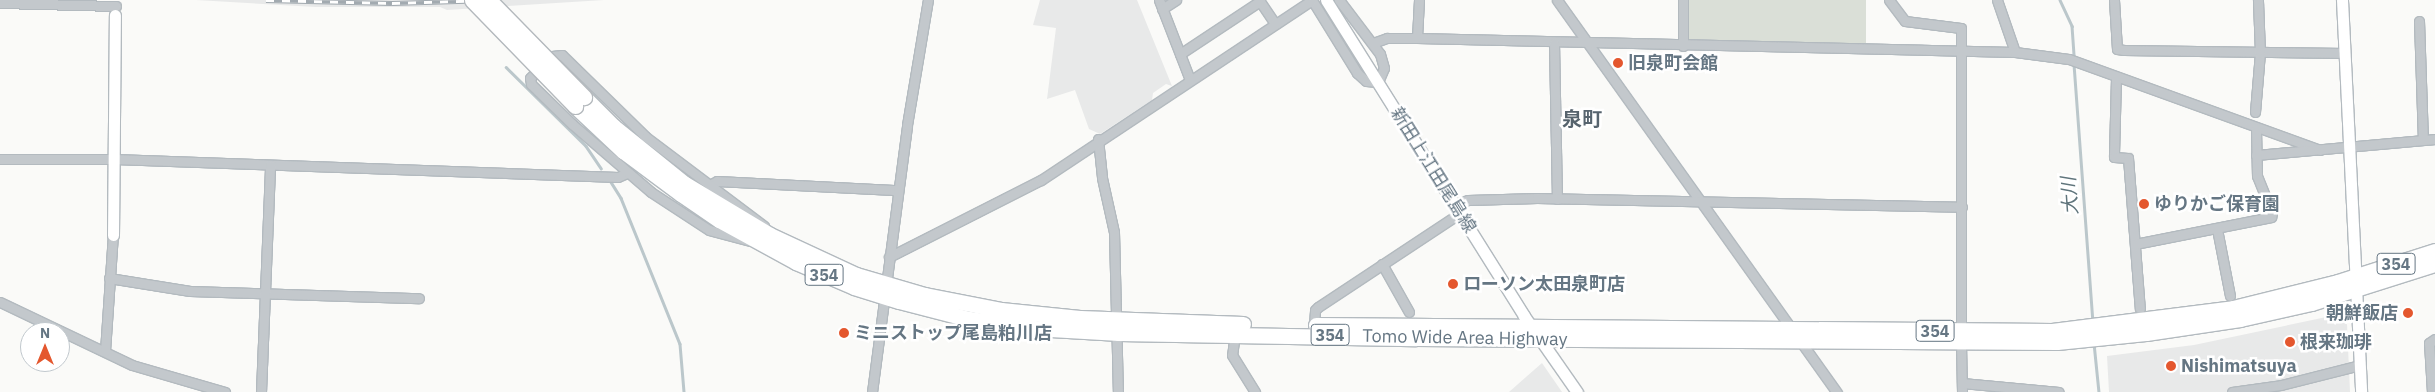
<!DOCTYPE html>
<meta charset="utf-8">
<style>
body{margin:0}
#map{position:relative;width:2435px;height:392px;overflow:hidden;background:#fafaf8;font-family:"IBM Plex Sans","Noto Sans JP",sans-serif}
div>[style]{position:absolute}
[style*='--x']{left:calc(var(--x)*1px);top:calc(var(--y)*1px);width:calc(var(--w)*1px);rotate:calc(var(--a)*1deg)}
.built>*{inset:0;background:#e8e9e9}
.green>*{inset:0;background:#dadfd7;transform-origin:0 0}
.stream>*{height:2.5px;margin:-1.25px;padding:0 1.25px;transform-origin:1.25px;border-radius:1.25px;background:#bbc7cb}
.roads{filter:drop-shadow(1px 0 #b3babf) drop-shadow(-1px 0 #b3babf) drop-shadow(0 1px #b3babf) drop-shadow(0 -1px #b3babf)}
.street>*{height:9px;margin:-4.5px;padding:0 4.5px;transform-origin:4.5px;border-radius:4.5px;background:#c3c8cc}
.secondary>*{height:11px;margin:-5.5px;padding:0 5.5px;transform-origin:5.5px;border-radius:5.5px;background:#fff}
.highway>*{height:15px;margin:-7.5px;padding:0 7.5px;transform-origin:7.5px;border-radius:7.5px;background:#fff}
.rail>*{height:4.5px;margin-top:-2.25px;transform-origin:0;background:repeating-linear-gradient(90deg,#fff 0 8px,#a2aab0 0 16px);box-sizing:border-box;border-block:1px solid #a2aab0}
.bridges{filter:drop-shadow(1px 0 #b4b9bd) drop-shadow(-1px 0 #b4b9bd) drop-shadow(0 1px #b4b9bd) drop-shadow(0 -1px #b4b9bd)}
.highway-bridge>*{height:15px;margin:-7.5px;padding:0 7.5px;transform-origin:7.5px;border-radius:7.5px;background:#fff}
.dots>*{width:14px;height:14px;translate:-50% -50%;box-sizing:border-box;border:2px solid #fff;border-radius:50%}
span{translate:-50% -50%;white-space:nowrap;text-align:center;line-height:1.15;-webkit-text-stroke:5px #fff;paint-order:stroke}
.shield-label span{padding:1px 4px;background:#fff;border:1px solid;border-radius:4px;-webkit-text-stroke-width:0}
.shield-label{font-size:16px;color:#657683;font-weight:700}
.poi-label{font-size:18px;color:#657683;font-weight:700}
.left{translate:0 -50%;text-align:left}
.right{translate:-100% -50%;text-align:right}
.street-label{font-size:18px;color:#657683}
.water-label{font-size:19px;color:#60757c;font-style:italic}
.quarter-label{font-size:20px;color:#57646e;font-weight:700}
.north{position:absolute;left:20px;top:322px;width:50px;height:50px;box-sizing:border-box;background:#fff;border:1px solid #c1c8cd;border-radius:50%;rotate:0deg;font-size:14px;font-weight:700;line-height:20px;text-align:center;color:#657683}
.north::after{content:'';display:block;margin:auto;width:18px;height:22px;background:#e4572e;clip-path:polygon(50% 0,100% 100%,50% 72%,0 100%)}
</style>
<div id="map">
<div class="built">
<i style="clip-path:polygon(196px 0,604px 0,447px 10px,440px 7px,316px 7px)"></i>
<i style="clip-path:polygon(1040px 0,1137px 0,1172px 86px,1166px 84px,1153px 93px,1152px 100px,1100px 134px,1089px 129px,1075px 90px,1047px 99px,1056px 28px,1033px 25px)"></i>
<i style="clip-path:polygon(2336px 315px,2347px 324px,2350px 392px,2109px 392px,2107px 356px,2194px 345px)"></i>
<i style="clip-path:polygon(1542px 363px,1562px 392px,1509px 392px)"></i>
</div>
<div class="green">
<i style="left:1687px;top:0;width:179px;height:43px"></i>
</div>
<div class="stream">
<i style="--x:2060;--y:0;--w:29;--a:65"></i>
<i style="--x:2072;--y:26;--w:32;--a:86"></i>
<i style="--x:2074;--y:64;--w:257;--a:85.8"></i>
<i style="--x:506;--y:67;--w:112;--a:44.6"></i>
<i style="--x:586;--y:146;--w:27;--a:56"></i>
<i style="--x:611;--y:182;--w:19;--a:58"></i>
<i style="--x:621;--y:198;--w:157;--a:68"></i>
<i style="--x:680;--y:344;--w:48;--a:85.2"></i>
<i style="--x:2094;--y:343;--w:49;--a:84.2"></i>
</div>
<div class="roads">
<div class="street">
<i style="--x:1159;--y:0;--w:86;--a:68.8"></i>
<i style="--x:1259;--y:0;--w:29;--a:56"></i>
<i style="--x:1312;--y:0;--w:86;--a:58.3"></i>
<i style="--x:1357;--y:73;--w:12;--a:42"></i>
<i style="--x:1366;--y:81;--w:12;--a:5"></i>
<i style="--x:1378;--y:82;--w:15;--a:-67"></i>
<i style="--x:1384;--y:68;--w:15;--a:-106"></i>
<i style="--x:1380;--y:54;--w:68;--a:-127.2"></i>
<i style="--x:1557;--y:0;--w:482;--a:54.5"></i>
<i style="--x:1889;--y:0;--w:26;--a:53"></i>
<i style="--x:1905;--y:21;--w:56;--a:7.1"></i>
<i style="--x:1961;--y:28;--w:303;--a:90"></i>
<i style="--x:1997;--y:0;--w:55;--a:70.9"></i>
<i style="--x:2114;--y:0;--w:49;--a:86.5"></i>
<i style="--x:2117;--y:49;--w:7;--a:8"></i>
<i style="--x:2124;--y:50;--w:220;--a:0.8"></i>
<i style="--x:0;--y:3;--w:116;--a:1.5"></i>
<i style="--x:1162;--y:9;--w:17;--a:-33"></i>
<i style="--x:2419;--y:21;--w:119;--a:88.1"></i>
<i style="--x:1417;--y:38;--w:38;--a:-87"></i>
<i style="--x:1373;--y:43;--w:15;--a:-20"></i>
<i style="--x:1387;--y:38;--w:30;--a:0"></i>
<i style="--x:1417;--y:38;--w:598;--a:1.34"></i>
<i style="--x:2015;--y:52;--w:54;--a:7.4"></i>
<i style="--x:2069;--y:59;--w:267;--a:19.9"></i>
<i style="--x:1554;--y:43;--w:156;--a:88.9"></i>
<i style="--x:1683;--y:46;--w:46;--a:-90"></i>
<i style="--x:1180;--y:54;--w:96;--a:-33.5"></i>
<i style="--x:2116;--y:78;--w:79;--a:91.5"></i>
<i style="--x:2114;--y:157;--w:14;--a:4"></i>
<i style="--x:2128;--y:158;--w:151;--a:85.5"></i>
<i style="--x:2255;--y:112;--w:59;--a:-85.2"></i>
<i style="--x:2260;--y:53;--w:53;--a:-92.2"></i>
<i style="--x:1098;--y:139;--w:39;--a:84"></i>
<i style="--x:1102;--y:178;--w:55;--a:77.5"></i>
<i style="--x:1114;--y:232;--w:160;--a:88.6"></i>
<i style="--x:2256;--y:155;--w:180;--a:-5.1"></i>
<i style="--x:0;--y:159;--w:114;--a:0"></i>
<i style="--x:114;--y:159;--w:504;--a:2.05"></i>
<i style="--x:618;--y:177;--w:10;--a:-24"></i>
<i style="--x:710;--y:185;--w:8;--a:-30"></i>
<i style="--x:717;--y:181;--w:177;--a:2.9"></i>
<i style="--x:894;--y:190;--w:5;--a:37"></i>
<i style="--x:1455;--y:204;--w:14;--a:-17"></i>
<i style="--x:1468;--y:200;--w:69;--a:-1.7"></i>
<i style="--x:1537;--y:198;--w:425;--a:1.2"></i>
<i style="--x:2217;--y:229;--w:68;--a:79"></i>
<i style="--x:750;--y:241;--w:42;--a:-165"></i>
<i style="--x:709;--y:230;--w:69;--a:-146.8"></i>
<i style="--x:651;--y:192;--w:104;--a:-139.3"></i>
<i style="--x:572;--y:124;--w:57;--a:-135.7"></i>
<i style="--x:531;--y:84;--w:6;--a:-99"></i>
<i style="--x:530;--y:78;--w:31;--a:-45"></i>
<i style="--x:552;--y:56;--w:10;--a:-6"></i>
<i style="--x:562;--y:55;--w:117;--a:44.3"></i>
<i style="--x:646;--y:137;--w:148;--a:37"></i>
<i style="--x:2135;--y:244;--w:139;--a:-11.2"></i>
<i style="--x:2271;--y:217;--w:4;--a:-76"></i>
<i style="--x:2272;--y:213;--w:40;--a:-112"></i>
<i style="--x:2257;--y:176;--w:48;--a:-91.2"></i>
<i style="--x:889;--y:257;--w:170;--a:-26.9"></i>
<i style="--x:1041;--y:180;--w:325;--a:-33.6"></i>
<i style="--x:1382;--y:264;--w:55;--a:60.6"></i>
<i style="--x:109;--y:278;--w:82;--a:9.1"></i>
<i style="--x:190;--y:291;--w:229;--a:1.8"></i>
<i style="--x:0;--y:302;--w:146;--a:25.5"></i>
<i style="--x:132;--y:365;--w:97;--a:16.2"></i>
<i style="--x:1314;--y:325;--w:15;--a:-86"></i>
<i style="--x:1315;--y:310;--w:4;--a:-45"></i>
<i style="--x:1318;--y:307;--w:170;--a:-33.5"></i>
<i style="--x:1235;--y:334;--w:21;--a:98"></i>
<i style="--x:1232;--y:355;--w:44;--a:58.1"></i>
<i style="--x:1961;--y:344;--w:48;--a:88.8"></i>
<i style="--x:105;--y:351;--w:116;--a:-86.1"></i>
<i style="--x:1962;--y:383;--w:97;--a:5.3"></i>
<i style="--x:261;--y:392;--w:227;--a:-87.7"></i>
<i style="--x:872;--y:392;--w:269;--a:-82.5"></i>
<i style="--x:907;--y:125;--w:127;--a:-80.5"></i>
<i style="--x:2232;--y:392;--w:49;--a:-8.1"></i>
<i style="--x:2281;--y:385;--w:81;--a:-14.2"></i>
<i style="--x:2432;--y:392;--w:49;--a:-93.5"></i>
<i style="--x:2429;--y:343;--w:7;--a:-34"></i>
</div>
<div class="secondary">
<i style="--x:1326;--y:0;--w:373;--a:57.9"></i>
<i style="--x:1524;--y:316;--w:93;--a:55.1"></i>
<i style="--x:2342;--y:0;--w:392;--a:87.2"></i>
<i style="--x:113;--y:235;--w:220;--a:-89.5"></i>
</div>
<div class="highway">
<i style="--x:584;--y:97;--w:41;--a:45"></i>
<i style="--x:613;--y:126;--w:92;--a:38.9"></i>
<i style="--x:685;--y:184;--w:99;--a:31"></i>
<i style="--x:770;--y:235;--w:95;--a:24.9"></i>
<i style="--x:856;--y:275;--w:72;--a:16.2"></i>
<i style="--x:925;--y:295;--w:77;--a:11.2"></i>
<i style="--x:1001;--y:310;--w:79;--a:5.8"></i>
<i style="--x:1080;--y:318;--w:163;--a:2.1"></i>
<i style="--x:575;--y:106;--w:66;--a:43.2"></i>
<i style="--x:623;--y:151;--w:72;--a:36.6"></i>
<i style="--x:681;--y:194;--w:46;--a:34.4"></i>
<i style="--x:719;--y:220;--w:88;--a:28.6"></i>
<i style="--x:796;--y:262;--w:63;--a:23.3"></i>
<i style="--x:854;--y:287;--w:47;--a:17.3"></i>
<i style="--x:899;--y:301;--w:72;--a:14.4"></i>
<i style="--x:969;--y:319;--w:65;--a:8"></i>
<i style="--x:1033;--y:328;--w:86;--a:3.3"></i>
<i style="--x:1119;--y:333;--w:297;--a:1"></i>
<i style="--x:1416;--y:338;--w:641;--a:0.36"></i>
<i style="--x:2057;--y:342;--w:89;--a:-5.8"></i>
<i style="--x:2146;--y:333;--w:95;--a:-8.5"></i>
<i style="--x:2240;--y:319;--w:73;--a:-12.7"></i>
<i style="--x:2311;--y:303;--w:130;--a:-17.5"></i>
<i style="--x:1316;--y:325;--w:736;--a:0.47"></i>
<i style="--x:2052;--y:331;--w:182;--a:-7.2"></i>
<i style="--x:2233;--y:308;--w:108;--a:-13.9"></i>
<i style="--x:2338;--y:282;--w:102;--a:-17.7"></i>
</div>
</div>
<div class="rail">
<i style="--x:266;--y:0;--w:126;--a:1.4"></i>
<i style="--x:392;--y:3;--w:99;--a:-1.7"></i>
</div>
<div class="bridges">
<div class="highway-bridge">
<i style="--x:472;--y:0;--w:148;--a:45.8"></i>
<i style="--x:489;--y:0;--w:136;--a:45.6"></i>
</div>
</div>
<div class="dots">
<i style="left:1618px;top:63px;background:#e4572e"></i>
<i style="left:2144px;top:204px;background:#e4572e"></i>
<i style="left:1453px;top:284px;background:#e4572e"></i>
<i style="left:2408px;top:313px;background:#e4572e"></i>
<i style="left:844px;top:333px;background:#e4572e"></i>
<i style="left:2290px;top:342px;background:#e4572e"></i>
<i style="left:2171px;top:366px;background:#e4572e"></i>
</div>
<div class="shield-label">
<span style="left:2396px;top:264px">354</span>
<span style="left:824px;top:275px">354</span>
<span style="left:1935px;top:331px">354</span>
<span style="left:1330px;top:335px">354</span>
</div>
<div class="poi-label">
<span class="left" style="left:1628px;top:63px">旧泉町会館</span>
<span class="left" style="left:2154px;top:204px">ゆりかご保育園</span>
<span class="left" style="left:1463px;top:284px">ローソン太田泉町店</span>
<span class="right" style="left:2398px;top:313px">朝鮮飯店</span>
<span class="left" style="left:854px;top:333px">ミニストップ尾島粕川店</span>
<span class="left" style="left:2300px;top:342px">根来珈琲</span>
<span class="left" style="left:2181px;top:366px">Nishimatsuya</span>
</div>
<div class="street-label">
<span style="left:1433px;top:170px;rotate:58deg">新田上江田尾島線</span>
<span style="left:1465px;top:338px;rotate:1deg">Tomo Wide Area Highway</span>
</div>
<div class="water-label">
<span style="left:2070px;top:196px;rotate:-94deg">大川</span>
</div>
<div class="quarter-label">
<span style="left:1582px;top:118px">泉町</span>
</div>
<div class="north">N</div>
</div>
